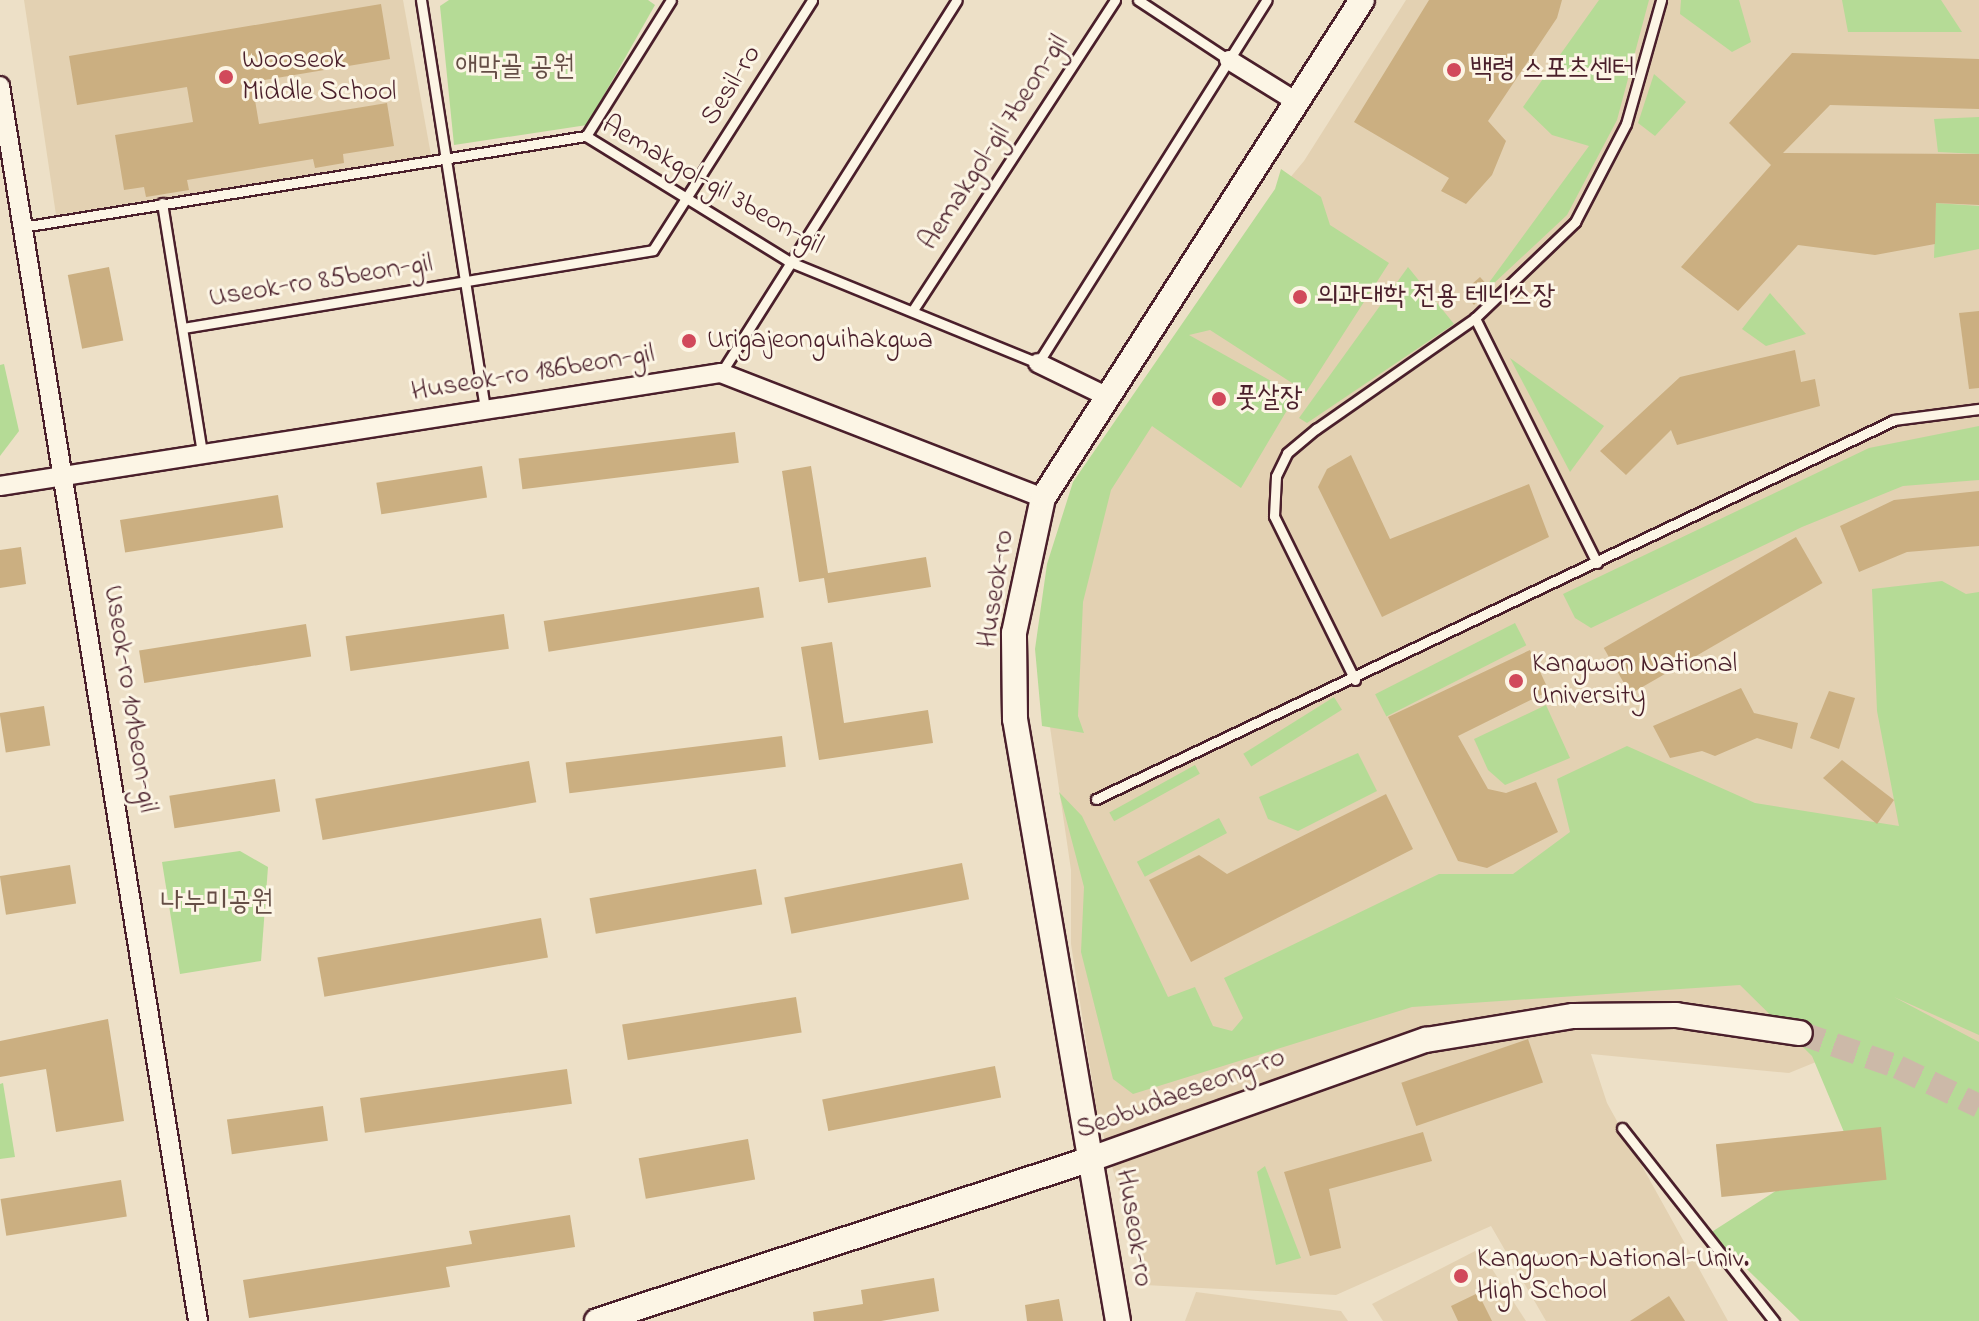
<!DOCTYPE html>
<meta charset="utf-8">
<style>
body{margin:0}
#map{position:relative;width:1979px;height:1321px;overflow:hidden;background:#ede0c7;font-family:"Indie Flower","Poor Story",sans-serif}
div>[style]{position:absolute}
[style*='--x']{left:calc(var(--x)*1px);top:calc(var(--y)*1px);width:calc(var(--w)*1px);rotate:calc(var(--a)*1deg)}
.built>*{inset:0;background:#e3d1b2}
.green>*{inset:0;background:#b5db96;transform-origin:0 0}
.building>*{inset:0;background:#cbaf81;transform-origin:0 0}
.secondary-tunnel>*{height:24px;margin-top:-12px;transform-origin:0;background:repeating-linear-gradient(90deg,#ccb9a8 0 24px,transparent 0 36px)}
.roads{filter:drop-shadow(2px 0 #4a1f2b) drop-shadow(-2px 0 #4a1f2b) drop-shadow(0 2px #4a1f2b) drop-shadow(0 -2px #4a1f2b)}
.lane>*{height:9px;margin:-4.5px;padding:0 4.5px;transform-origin:4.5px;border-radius:4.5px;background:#fcf5e5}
.street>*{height:18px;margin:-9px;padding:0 9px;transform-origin:9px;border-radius:9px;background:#fcf5e5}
.secondary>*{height:24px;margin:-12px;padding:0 12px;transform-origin:12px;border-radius:12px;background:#fcf5e5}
.dots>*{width:22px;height:22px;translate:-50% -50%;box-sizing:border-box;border:4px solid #fcf5e5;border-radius:50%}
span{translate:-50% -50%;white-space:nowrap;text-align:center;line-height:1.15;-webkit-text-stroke:6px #fcf5e5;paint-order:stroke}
.poi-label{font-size:28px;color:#4a1f2b}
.left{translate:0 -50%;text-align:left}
.park-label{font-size:28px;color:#654e46}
.street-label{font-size:28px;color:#4a1f2b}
</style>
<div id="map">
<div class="built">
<i style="clip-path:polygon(24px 0,403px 0,431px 155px,56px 215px)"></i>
<i style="clip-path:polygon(1406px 0,1979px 0,1979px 1069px,1909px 1024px,1789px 1073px,1591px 1054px,1607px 1103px,1728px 1321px,1546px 1321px,1491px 1226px,1336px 1295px,1145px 1285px,1097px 1112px,1071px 944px,1071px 870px,1049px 720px,1103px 473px,1273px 198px,1304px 161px)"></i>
<i style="clip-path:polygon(1479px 1249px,1526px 1321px,1383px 1321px,1372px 1304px)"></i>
<i style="clip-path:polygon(1196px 1292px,1341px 1311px,1348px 1321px,1185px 1321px)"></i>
</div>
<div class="green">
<i style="clip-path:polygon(449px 0,648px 0,655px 5px,587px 125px,454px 145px,440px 6px)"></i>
<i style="clip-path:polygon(1599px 0,1649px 0,1617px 120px,1567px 215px,1477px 299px,1589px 146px,1552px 135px,1523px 107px)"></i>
<i style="clip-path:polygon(1681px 0,1739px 0,1751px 42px,1732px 52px,1680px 14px)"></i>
<i style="clip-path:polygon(1842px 0,1941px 0,1962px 32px,1848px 32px)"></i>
<i style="clip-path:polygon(1654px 74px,1686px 102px,1655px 136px,1638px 123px)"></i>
<i style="clip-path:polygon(1979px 117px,1979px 154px,1938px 152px,1934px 119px)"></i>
<i style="clip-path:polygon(1281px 169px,1321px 197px,1330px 225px,1389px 263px,1306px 392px,1210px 330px,1189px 335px,1296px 395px,1241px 488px,1152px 426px,1111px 490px,1083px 602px,1078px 716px,1084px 733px,1042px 726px,1035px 649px,1047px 564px,1073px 482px,1275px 189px)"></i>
<i style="clip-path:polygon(1936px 203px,1979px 206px,1979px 249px,1934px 258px)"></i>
<i style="clip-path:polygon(1408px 267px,1454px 324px,1307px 423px,1299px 418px)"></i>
<i style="clip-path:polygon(1770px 293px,1806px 334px,1766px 346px,1742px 329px)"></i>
<i style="clip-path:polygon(1510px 358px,1604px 426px,1570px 472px)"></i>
<i style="clip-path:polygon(4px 364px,19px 431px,0 456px,0 365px)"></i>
<i style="clip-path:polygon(1979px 426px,1979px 480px,1903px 486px,1802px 527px,1591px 628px,1575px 618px,1563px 594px,1869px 448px)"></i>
<i style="clip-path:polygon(1942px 581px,1966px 594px,1979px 592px,1979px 1035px,1894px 997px,1979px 1042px,1979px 1321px,1800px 1321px,1710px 1233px,1849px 1144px,1812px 1056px,1740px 985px,1412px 1007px,1133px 1094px,1113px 1079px,1081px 952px,1084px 887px,1059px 792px,1082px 816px,1168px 997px,1195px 987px,1213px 1026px,1232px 1031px,1243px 1018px,1224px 978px,1439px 874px,1513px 874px,1570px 832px,1557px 779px,1627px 746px,1755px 803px,1899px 826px,1877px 711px,1872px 589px)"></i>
<i style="left:1515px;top:623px;width:25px;height:157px;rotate:63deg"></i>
<i style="left:1334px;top:697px;width:15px;height:107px;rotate:58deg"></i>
<i style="clip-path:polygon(1546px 705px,1570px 758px,1505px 785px,1488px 770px,1474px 739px)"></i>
<i style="clip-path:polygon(1358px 753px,1377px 791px,1298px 831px,1268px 819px,1259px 797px)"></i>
<i style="left:1195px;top:765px;width:10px;height:98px;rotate:61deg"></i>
<i style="left:1219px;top:818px;width:17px;height:93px;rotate:62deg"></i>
<i style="clip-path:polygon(240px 851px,268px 867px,261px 961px,180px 974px,162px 862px)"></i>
<i style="clip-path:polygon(3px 1083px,15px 1157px,0 1159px,0 1084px)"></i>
<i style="clip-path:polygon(1265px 1166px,1301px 1258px,1276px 1265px,1257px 1172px)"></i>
</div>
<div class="building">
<i style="clip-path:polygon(1429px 0,1562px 0,1557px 18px,1488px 121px,1506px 141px,1492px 175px,1466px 204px,1441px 191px,1449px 178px,1354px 122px)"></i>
<i style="clip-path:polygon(381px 4px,390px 59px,252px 82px,259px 124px,387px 103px,394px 146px,343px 154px,344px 163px,315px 168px,313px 159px,187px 180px,189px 190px,146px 197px,144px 187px,124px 190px,115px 135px,193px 122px,187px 87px,77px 105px,69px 56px)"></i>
<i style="clip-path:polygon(1792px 53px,1979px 59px,1979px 109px,1830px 105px,1783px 153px,1979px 154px,1979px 205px,1936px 203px,1935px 244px,1875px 255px,1798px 245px,1738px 311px,1681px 267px,1771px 165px,1729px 123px)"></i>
<i style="left:109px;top:267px;width:75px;height:42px;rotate:79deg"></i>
<i style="clip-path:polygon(1480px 277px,1490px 288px,1474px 305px,1463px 292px)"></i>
<i style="clip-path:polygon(1979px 311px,1979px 388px,1969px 389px,1959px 313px)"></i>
<i style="clip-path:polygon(1795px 350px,1801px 382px,1815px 379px,1820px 406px,1677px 445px,1671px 430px,1626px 475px,1600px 451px,1680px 377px)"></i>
<i style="left:735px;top:432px;width:31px;height:218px;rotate:83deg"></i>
<i style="clip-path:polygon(1351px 455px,1390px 539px,1529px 484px,1549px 537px,1382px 617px,1318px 487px,1327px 469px)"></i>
<i style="left:482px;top:466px;width:32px;height:107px;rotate:81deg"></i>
<i style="clip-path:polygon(811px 466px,828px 573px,926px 557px,931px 587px,828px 603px,824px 578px,799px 582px,782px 471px)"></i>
<i style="clip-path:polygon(1979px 491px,1979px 546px,1907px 552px,1859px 572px,1840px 526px,1894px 500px)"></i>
<i style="left:278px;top:495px;width:33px;height:160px;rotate:81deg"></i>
<i style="left:1796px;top:537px;width:53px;height:222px;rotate:60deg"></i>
<i style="clip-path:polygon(21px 547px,26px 584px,0 588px,0 550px)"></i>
<i style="left:759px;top:587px;width:31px;height:218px;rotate:81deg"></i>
<i style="left:504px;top:614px;width:35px;height:160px;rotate:82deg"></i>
<i style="left:306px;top:624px;width:33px;height:169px;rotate:81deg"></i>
<i style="clip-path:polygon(832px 642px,844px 723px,928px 710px,933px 743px,819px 760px,801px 647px)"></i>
<i style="clip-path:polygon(1530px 650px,1549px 691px,1458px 736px,1488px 789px,1506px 793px,1536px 782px,1558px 832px,1487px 868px,1458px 861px,1388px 717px)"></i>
<i style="clip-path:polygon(1741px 688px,1754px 713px,1798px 723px,1792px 749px,1757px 738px,1715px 756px,1702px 751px,1670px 758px,1653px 726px)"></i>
<i style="clip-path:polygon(1829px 691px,1855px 698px,1839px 749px,1810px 738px)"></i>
<i style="left:44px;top:706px;width:40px;height:45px;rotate:81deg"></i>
<i style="left:782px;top:736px;width:31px;height:218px;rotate:83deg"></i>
<i style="clip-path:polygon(1842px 760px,1894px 800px,1877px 824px,1823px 778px)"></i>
<i style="left:529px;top:761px;width:42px;height:217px;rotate:80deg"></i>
<i style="left:275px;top:779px;width:33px;height:107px;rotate:81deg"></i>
<i style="clip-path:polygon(1386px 794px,1413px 849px,1191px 962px,1149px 880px,1199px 855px,1227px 874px)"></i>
<i style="left:962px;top:863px;width:37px;height:181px;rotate:79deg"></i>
<i style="left:70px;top:865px;width:39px;height:71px;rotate:81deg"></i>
<i style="left:756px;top:869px;width:36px;height:169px;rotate:80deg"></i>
<i style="left:541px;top:918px;width:40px;height:227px;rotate:80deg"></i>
<i style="left:796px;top:997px;width:36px;height:176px;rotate:81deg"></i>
<i style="clip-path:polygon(108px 1019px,124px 1121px,56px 1132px,46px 1069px,0 1077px,0 1041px)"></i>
<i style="left:1528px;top:1039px;width:46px;height:134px;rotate:71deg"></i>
<i style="left:995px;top:1066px;width:32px;height:176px;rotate:79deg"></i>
<i style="left:567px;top:1069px;width:35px;height:209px;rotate:82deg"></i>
<i style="left:323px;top:1106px;width:35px;height:97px;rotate:82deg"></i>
<i style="left:1881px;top:1127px;width:53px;height:166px;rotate:84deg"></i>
<i style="clip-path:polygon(1423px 1132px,1432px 1161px,1329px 1189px,1341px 1248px,1310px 1256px,1284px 1172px)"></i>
<i style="left:748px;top:1139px;width:41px;height:111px;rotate:80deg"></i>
<i style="left:121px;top:1180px;width:37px;height:122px;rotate:81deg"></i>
<i style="clip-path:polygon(570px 1215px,575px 1247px,446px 1267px,450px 1287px,249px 1318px,243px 1280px,472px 1244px,469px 1231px)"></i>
<i style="clip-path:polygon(934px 1278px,939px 1311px,881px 1321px,814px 1321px,813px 1312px,863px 1304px,861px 1290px)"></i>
<i style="clip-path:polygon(1478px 1293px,1492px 1321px,1458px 1321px,1451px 1306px)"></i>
<i style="clip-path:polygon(1669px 1296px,1685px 1321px,1630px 1321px)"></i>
<i style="clip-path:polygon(1059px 1299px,1063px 1321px,1027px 1321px,1025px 1305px)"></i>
</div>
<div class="secondary-tunnel">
<i style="--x:1800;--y:1033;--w:104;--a:19.1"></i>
<i style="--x:1898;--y:1067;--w:90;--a:25.7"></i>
</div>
<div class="roads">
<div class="lane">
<i style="--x:421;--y:0;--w:414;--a:81.1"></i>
<i style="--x:1138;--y:0;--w:109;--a:33.4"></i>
<i style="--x:586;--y:136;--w:160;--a:-58"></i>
<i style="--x:162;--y:203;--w:254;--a:80.9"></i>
<i style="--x:22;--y:227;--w:571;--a:-9.17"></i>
<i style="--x:586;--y:136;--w:238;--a:31.7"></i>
<i style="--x:788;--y:261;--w:270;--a:22.2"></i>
<i style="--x:1038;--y:363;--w:429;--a:-57.8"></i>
<i style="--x:913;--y:310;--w:370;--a:-56.9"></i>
<i style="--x:183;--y:328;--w:476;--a:-9.4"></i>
<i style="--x:653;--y:250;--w:296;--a:-57.5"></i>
<i style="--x:721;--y:373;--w:441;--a:-57.7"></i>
<i style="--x:1597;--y:563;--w:274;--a:-116.5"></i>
<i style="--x:1475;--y:318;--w:139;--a:-43.8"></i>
<i style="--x:1575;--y:222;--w:110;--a:-62.5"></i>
<i style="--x:1626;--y:124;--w:129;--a:-74.2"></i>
<i style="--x:1355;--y:680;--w:183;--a:-116.3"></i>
<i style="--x:1274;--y:516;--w:40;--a:-87.1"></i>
<i style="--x:1276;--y:476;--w:25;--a:-64"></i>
<i style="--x:1287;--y:453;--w:38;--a:-40"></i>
<i style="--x:1316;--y:429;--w:194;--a:-34.9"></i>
<i style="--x:1096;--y:799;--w:883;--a:-25.4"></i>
<i style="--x:1894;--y:420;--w:86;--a:-7.4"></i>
<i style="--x:1622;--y:1128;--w:246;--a:51.8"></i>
</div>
<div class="street">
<i style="--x:1229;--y:60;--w:80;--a:31.7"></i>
<i style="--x:0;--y:86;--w:1251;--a:80.89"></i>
<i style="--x:1038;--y:363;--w:76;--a:25.9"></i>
<i style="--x:0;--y:486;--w:730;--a:-8.91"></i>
<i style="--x:721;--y:373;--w:345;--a:21.2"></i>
</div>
<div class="secondary">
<i style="--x:597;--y:1321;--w:520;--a:-18.16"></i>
<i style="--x:1091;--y:1159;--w:356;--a:-19.6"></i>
<i style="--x:1426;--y:1040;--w:149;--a:-9.3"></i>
<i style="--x:1573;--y:1016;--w:103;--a:-0.6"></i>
<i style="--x:1676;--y:1015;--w:125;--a:8.3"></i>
<i style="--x:1118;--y:1321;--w:611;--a:-99.71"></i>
<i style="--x:1015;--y:719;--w:86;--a:-90.7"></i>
<i style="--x:1014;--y:633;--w:138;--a:-77.9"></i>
<i style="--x:1043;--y:498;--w:591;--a:-57.36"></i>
</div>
</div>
<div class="dots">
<i style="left:1454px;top:70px;background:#d1495b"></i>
<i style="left:226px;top:77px;background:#d1495b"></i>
<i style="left:1300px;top:297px;background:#d1495b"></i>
<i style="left:689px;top:341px;background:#d1495b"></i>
<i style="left:1219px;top:399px;background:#d1495b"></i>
<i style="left:1516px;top:681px;background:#d1495b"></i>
<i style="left:1461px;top:1276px;background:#d1495b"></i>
</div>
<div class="poi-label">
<span class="left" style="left:242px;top:77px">Wooseok<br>Middle School</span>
<span class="left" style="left:1470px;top:70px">백령 스포츠센터</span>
<span class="left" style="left:1316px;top:297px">의과대학 전용 테니스장</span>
<span class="left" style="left:707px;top:341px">Urigajeonguihakgwa</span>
<span class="left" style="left:1235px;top:399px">풋살장</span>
<span class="left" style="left:1532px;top:681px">Kangwon National<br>University</span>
<span class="left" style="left:1477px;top:1276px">Kangwon-National-Univ.<br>High School</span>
</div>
<div class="park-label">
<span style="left:515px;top:68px">애막골 공원</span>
<span style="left:217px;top:903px">나누미공원</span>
</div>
<div class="street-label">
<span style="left:732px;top:86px;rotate:-58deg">Sesil-ro</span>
<span style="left:995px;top:143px;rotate:-57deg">Aemakgol-gil 7beon-gil</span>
<span style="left:712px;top:186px;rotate:30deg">Aemakgol-gil 3beon-gil</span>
<span style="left:321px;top:282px;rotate:-9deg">Useok-ro 85beon-gil</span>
<span style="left:533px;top:374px;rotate:-9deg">Huseok-ro 186beon-gil</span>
<span style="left:997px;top:589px;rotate:-81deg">Huseok-ro</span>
<span style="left:129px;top:699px;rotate:81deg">Useok-ro 101beon-gil</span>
<span style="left:1181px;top:1095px;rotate:-20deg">Seobudaeseong-ro</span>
<span style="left:1133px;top:1228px;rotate:81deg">Huseok-ro</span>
</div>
</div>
